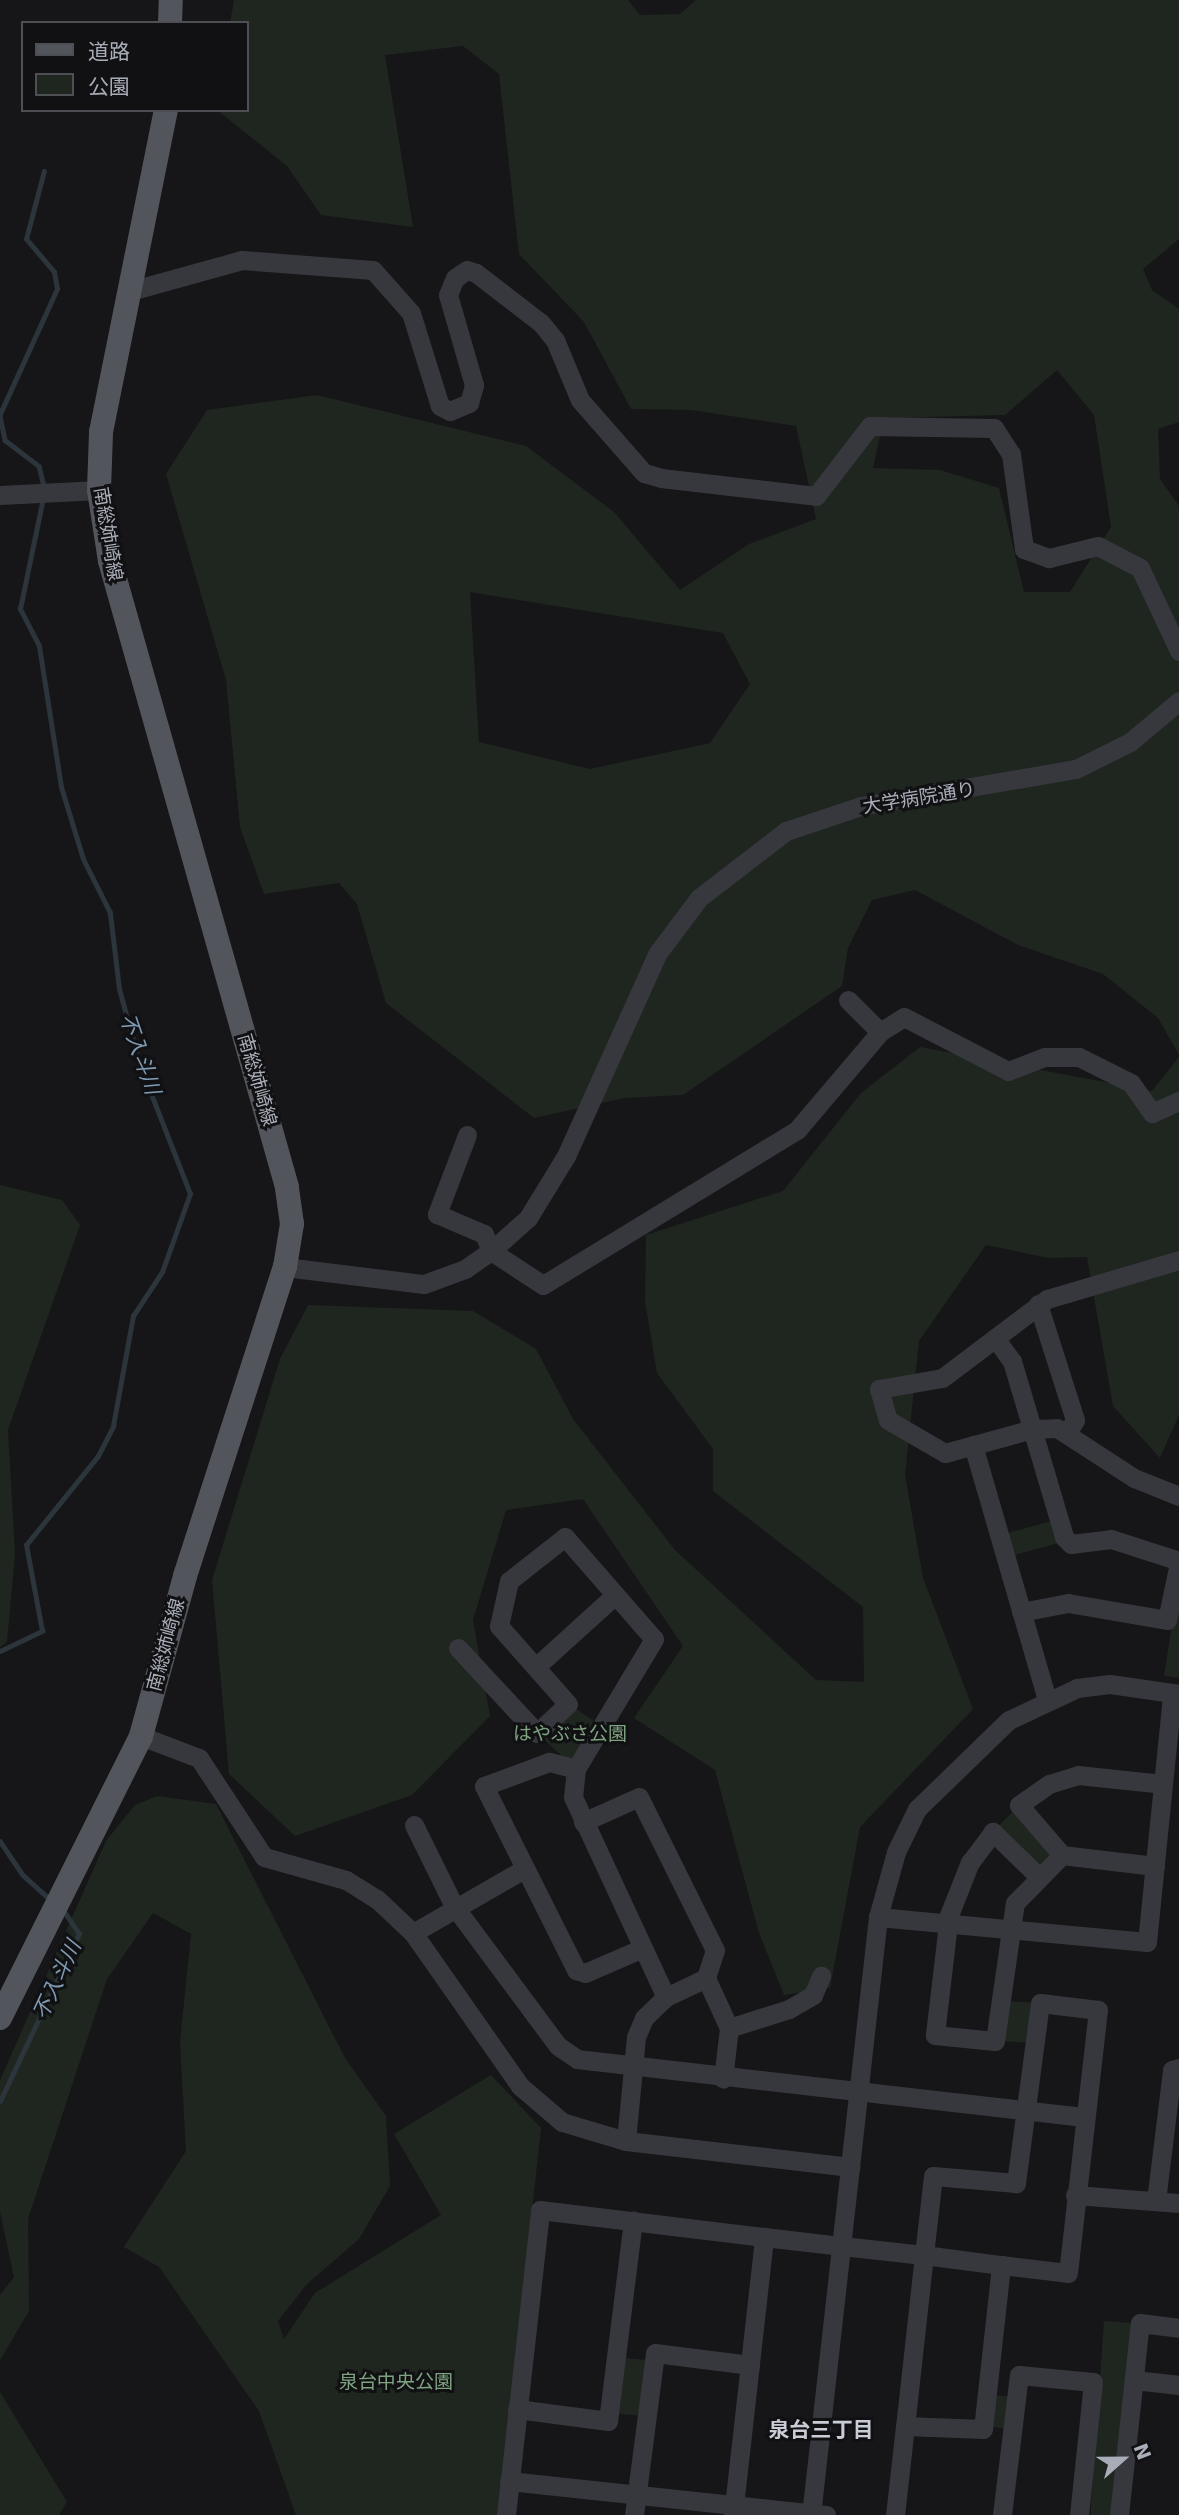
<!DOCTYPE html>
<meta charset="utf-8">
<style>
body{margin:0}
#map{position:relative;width:1179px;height:2515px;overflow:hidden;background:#161618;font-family:"DejaVu Sans","Noto Sans JP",sans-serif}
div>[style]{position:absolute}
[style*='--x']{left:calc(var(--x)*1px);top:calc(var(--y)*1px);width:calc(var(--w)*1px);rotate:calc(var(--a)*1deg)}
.green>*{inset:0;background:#1e261f;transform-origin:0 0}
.stream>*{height:4.5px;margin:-2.25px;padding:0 2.25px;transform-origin:2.25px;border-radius:2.25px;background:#2c353c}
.minor>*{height:19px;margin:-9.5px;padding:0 9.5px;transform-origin:9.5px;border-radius:9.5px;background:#37383d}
.major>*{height:24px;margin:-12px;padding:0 12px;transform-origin:12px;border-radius:12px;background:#53555c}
span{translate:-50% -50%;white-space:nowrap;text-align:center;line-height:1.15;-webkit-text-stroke:6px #111113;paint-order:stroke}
.street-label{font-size:19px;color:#a8adb8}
.park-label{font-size:19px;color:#7fa381}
.water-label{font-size:21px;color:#7f9bb3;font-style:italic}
.neighbourhood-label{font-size:21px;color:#c9ccd4;font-weight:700}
.legend{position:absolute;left:21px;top:21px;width:228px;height:91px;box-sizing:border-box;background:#111113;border:2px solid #4d4f55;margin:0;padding:9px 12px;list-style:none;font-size:21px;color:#a8adb8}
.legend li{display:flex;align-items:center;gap:14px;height:35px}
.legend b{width:35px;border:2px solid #4d4f55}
.north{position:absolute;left:1088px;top:2424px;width:70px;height:70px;-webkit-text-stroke:5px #111113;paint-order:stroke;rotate:69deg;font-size:19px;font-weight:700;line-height:28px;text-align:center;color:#a8adb8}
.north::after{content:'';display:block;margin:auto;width:24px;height:32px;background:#a8adb8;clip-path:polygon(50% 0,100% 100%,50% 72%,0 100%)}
</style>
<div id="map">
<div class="green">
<i style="clip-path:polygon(evenodd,234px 0,628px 0,640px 15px,680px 14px,696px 0,1179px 0,1179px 239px,1143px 269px,1152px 290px,1179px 309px,1179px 422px,1158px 429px,1160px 479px,1179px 506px,1179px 1055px,1158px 1018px,1103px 974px,1018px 945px,915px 890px,872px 900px,848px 948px,842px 986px,683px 1095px,624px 1098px,534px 1118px,386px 1003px,357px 904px,339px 883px,264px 894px,240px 827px,226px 680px,166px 474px,207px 410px,317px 395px,526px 446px,614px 512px,680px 590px,749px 544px,816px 519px,796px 426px,691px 410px,631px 409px,584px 322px,519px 254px,499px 74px,463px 46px,385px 55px,413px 227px,321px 215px,287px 166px,217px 110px,247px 110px,247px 23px,230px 23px,234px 0,1057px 370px,1094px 415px,1111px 527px,1070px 592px,1024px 592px,999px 488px,940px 470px,873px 468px,884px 418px,1005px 415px,1057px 370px,234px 0,470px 592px,723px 633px,750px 684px,710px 743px,590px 769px,479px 742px,470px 592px)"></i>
<i style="clip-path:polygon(920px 1047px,1152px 1091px,1179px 1057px,1179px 1415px,1160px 1458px,1113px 1406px,1087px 1257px,1049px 1258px,986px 1245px,919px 1341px,905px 1475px,923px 1578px,973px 1709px,860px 1827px,830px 1988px,784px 1995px,759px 1933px,715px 1770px,634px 1718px,683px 1646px,583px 1499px,506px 1510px,473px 1620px,490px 1716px,412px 1795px,295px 1836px,229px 1774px,212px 1580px,280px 1359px,308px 1305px,473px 1311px,536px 1349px,573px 1419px,675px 1550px,816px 1680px,864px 1682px,863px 1607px,713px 1491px,713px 1449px,657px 1373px,645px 1301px,646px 1235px,783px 1191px,861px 1093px)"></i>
<i style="clip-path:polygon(0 1185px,62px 1200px,80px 1225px,8px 1430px,15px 1554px,7px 1642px,0 1647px)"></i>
<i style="left:1052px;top:1521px;width:23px;height:47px;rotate:75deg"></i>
<i style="clip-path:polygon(1179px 1579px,1179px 1678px,1164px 1676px)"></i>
<i style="clip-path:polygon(568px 1704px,602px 1726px,576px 1769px,537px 1733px)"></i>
<i style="clip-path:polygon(157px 1796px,216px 1804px,345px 2058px,386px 2116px,390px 2186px,359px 2239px,307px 2284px,278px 2321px,284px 2339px,315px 2293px,441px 2215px,394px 2134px,491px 2075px,541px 2128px,499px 2515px,296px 2515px,259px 2411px,159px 2267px,124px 2247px,186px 2151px,180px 2042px,191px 1934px,153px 1913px,107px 1979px,28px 2219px,29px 2311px,0 2360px,0 2295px,14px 2277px,0 2212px,0 2080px,106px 1841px,135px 1805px)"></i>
<i style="clip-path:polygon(1019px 1805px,1062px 1855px,1037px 1875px,993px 1832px)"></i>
<i style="left:1000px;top:2001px;width:40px;height:40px;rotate:3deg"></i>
<i style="left:1104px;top:2321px;width:29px;height:195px;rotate:4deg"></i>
<i style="left:623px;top:2358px;width:24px;height:56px;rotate:5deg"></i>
<i style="clip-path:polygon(0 2392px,67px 2502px,59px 2515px,0 2515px)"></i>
<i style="left:989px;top:2394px;width:22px;height:32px;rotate:8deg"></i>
</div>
<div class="stream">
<i style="--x:0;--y:414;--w:137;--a:-65.5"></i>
<i style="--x:57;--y:289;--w:17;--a:-100"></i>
<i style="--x:54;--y:272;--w:43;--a:-130.3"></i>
<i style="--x:26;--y:239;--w:70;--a:-75.2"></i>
<i style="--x:0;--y:416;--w:25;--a:78"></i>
<i style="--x:5;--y:440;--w:43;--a:37.4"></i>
<i style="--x:39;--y:466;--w:21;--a:76"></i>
<i style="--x:0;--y:1651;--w:47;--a:-25.5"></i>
<i style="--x:42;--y:1631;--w:87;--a:-100.5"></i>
<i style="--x:26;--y:1545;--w:114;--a:-51"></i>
<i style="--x:98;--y:1456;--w:34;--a:-63"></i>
<i style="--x:113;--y:1426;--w:112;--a:-79.7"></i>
<i style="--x:133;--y:1316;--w:53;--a:-56.6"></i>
<i style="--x:162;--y:1272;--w:83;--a:-70.3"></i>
<i style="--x:190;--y:1194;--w:141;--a:-111.3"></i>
<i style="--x:139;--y:1063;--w:77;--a:-105.1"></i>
<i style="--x:119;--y:989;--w:77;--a:-96.8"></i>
<i style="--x:110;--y:913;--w:60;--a:-116.6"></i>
<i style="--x:83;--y:859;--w:75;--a:-107"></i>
<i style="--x:61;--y:787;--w:143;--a:-98.9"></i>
<i style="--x:39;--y:646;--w:42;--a:-117.2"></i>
<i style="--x:20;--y:609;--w:113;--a:-78.3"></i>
<i style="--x:0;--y:1841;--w:41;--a:55.9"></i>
<i style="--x:23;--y:1875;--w:36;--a:42"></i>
<i style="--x:0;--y:2101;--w:185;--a:-64.7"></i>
<i style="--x:79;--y:1934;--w:30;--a:-124"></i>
</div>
<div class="minor">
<i style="--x:130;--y:291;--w:116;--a:-15.5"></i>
<i style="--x:242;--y:260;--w:131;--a:4.4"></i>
<i style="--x:373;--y:270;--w:57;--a:48.5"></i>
<i style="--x:411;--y:313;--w:97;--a:72.7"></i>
<i style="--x:440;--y:406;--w:11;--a:27"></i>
<i style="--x:450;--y:411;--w:21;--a:-23"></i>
<i style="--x:469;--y:403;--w:19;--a:-74"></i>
<i style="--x:474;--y:385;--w:94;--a:-106.1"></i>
<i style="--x:448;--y:295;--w:18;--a:-68"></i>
<i style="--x:455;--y:278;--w:14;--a:-34"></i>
<i style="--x:467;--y:270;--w:9;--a:18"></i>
<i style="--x:476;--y:273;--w:82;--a:37.6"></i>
<i style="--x:541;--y:323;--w:22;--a:51"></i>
<i style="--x:555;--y:340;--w:65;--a:67.4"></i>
<i style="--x:580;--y:400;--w:97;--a:48.8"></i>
<i style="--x:644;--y:473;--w:18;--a:16"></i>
<i style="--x:661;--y:478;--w:156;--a:6.6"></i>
<i style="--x:816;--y:496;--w:88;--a:-52.4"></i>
<i style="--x:870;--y:426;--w:124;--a:0.9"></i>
<i style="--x:994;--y:428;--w:31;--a:57"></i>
<i style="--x:1011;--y:454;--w:96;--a:82.2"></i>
<i style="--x:1024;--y:549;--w:27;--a:20"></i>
<i style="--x:1049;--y:558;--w:50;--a:-13.8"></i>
<i style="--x:1098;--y:546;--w:47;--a:27.6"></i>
<i style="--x:1140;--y:568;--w:92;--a:64.8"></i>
<i style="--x:0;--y:495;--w:99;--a:-2.9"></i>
<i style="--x:848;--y:1000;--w:45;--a:45"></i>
<i style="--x:467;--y:1135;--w:85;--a:110.8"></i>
<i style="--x:437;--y:1214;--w:51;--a:23.1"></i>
<i style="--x:484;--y:1234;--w:18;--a:68"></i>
<i style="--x:491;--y:1251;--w:62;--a:33.2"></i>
<i style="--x:543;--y:1285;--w:298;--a:-31.4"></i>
<i style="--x:797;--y:1130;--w:128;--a:-49.7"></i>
<i style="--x:880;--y:1032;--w:28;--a:-32"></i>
<i style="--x:904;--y:1017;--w:117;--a:27.4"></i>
<i style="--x:1008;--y:1071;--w:40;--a:-21"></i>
<i style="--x:1045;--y:1057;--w:34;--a:0"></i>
<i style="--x:1079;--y:1057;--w:58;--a:26.6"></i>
<i style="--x:1131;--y:1083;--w:37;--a:55"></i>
<i style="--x:1152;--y:1113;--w:30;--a:-24"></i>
<i style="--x:1179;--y:1260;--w:138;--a:163.5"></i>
<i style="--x:1047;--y:1299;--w:131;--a:143"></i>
<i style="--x:942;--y:1378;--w:64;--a:170.1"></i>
<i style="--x:879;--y:1389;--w:32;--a:74"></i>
<i style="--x:888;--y:1420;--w:66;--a:30.1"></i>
<i style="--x:945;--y:1453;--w:90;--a:-15.4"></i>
<i style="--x:1032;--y:1429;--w:25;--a:-2"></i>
<i style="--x:1057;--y:1428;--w:92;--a:33"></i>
<i style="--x:1134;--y:1478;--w:48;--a:21.8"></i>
<i style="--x:285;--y:1267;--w:140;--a:7"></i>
<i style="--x:424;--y:1284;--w:44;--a:-20.1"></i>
<i style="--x:465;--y:1269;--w:32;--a:-35"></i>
<i style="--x:491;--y:1251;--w:50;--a:-41.7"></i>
<i style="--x:528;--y:1218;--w:73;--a:-58.5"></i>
<i style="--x:566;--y:1156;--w:222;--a:-65.7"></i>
<i style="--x:657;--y:954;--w:70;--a:-53.1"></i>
<i style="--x:699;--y:898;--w:110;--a:-37.6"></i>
<i style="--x:786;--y:831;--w:79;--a:-18.4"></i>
<i style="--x:861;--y:806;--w:218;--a:-9.8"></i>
<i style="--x:1076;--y:769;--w:60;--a:-26.6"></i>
<i style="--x:1130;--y:742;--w:64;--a:-39.9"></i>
<i style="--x:1038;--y:1304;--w:122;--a:72.3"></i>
<i style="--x:1075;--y:1420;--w:14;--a:120"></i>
<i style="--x:995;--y:1338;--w:29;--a:54"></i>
<i style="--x:1012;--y:1361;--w:184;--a:73.5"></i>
<i style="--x:1064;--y:1537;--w:10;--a:45"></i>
<i style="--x:1071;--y:1544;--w:40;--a:-7.1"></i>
<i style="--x:1111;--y:1539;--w:71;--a:17.9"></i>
<i style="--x:973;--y:1445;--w:266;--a:73.8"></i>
<i style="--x:1021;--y:1612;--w:48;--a:-10.8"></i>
<i style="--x:1068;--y:1603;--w:100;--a:9.7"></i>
<i style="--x:1167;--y:1620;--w:58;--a:-78.1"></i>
<i style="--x:458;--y:1648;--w:116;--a:47.1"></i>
<i style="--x:537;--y:1733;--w:42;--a:-43.1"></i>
<i style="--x:568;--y:1704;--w:104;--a:-131.5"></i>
<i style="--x:499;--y:1626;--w:46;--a:-77.5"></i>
<i style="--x:509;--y:1581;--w:71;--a:-38.2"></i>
<i style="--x:565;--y:1537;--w:135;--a:48.9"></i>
<i style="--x:654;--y:1639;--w:152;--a:121"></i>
<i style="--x:576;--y:1769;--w:28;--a:96"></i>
<i style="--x:573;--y:1797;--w:221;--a:65.1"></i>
<i style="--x:539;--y:1664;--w:101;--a:-42.2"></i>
<i style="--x:141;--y:1736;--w:62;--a:20.8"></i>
<i style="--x:199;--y:1758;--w:118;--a:56.7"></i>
<i style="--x:264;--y:1857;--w:85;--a:15.7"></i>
<i style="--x:346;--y:1880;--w:36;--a:32"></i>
<i style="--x:377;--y:1899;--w:50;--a:43.4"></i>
<i style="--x:413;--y:1933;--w:187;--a:55"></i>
<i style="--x:520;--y:2086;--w:55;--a:40.6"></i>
<i style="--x:562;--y:2122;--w:67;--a:16.5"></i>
<i style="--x:626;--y:2141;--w:226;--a:6.6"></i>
<i style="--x:576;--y:1769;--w:28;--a:-165"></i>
<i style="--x:549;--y:1762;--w:69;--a:159.7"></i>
<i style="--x:484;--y:1786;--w:206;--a:63.4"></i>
<i style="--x:576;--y:1970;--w:9;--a:18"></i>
<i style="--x:585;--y:1973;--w:63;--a:-23.3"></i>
<i style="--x:583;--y:1822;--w:61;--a:-24.1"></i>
<i style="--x:639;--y:1797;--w:171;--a:63.6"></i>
<i style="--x:715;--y:1950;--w:29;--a:108"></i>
<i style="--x:706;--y:1978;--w:55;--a:65.3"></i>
<i style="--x:729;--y:2028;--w:51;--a:96.7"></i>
<i style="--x:414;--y:1825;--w:90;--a:63.7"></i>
<i style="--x:454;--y:1906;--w:174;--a:53.4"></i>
<i style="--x:558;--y:2046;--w:23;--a:34"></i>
<i style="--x:577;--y:2059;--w:510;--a:6.53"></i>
<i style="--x:1155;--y:1866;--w:94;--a:-173.3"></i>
<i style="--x:1062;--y:1855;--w:66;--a:-130.7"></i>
<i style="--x:1019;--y:1805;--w:37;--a:-35"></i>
<i style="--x:1049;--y:1784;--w:30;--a:-17"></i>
<i style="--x:1078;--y:1775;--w:85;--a:6"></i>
<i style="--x:1037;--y:1875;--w:62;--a:-135.7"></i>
<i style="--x:993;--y:1832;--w:38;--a:127"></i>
<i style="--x:970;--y:1862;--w:57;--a:111.6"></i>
<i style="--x:949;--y:1915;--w:121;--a:96.7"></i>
<i style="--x:935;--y:2035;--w:60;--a:5.7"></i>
<i style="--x:995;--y:2041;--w:139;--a:-81.8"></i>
<i style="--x:1015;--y:1903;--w:67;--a:-45.6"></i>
<i style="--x:878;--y:1917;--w:270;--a:5.3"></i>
<i style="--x:1147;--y:1942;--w:249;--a:-84.2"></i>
<i style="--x:413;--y:1933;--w:128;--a:-30"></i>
<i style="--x:729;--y:2028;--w:63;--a:-17.6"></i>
<i style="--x:789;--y:2009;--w:28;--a:-30"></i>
<i style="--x:813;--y:1995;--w:21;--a:-67"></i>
<i style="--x:626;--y:2141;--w:104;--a:-84.5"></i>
<i style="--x:636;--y:2037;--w:21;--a:-67"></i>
<i style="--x:644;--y:2018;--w:30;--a:-44"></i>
<i style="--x:666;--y:1997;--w:44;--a:-25.4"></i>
<i style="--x:1075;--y:2195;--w:104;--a:4.4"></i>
<i style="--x:1156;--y:2201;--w:132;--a:-83"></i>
<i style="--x:1172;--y:2070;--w:7;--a:-16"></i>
<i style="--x:1134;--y:2380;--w:45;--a:6.3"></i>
<i style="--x:517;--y:2409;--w:92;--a:7.5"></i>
<i style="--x:608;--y:2421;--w:202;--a:-82.9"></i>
<i style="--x:905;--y:2426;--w:78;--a:2.2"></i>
<i style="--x:983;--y:2429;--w:165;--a:-83.7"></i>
<i style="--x:509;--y:2481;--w:319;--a:6.1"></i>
<i style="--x:506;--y:2515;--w:307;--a:-83.6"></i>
<i style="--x:540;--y:2210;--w:226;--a:6.9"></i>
<i style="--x:764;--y:2237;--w:79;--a:6.6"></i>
<i style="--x:842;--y:2246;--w:82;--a:6.3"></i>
<i style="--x:924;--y:2255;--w:78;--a:7.4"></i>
<i style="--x:1001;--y:2265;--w:67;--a:6.8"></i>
<i style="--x:1068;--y:2273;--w:265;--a:-83.5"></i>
<i style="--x:1098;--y:2010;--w:58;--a:-173.1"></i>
<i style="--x:1040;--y:2003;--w:182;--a:97.6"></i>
<i style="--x:1016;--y:2183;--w:83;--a:-175.2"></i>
<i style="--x:933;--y:2176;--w:80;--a:96.5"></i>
<i style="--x:924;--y:2255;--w:172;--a:96.3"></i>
<i style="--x:905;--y:2426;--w:90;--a:96.4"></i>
<i style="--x:634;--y:2515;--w:163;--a:-82.6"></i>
<i style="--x:655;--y:2353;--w:96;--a:7.2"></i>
<i style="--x:733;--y:2515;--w:280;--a:-83.6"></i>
<i style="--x:811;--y:2515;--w:602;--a:-83.61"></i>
<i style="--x:878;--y:1917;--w:67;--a:-74.5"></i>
<i style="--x:896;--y:1852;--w:48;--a:-64"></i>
<i style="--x:917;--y:1809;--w:128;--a:-44.1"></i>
<i style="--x:1009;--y:1720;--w:75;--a:-25.2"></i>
<i style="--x:1077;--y:1688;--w:33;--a:-7"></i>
<i style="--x:1110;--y:1684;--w:70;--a:8.2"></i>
<i style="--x:1002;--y:2515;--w:141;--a:-83.1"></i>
<i style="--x:1019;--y:2375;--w:74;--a:5.4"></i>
<i style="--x:1093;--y:2382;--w:134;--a:96"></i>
<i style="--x:1119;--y:2515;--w:193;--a:-83.8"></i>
<i style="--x:1140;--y:2323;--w:39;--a:7"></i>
</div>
<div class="major">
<i style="--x:170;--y:23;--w:23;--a:-88"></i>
<i style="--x:0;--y:2018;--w:315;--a:-63.4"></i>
<i style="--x:141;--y:1736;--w:166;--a:-74.6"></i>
<i style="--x:185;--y:1576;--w:325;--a:-72.1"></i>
<i style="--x:285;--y:1267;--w:44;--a:-80.8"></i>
<i style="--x:292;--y:1224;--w:37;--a:-98"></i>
<i style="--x:287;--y:1187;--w:651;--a:-105.79"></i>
<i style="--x:110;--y:561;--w:72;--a:-98.8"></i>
<i style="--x:99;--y:490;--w:58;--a:-88"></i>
<i style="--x:101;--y:432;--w:328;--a:-78.6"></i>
</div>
<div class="street-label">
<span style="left:108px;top:534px;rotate:81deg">南総姉崎線</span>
<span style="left:919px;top:798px;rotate:-9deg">大学病院通り</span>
<span style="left:257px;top:1080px;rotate:74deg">南総姉崎線</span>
<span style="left:166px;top:1645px;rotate:-75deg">南総姉崎線</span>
</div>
<div class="park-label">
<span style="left:570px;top:1734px">はやぶさ公園</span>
<span style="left:396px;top:2382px">泉台中央公園</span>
</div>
<div class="water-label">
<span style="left:140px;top:1054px;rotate:71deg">不入斗川</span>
<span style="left:57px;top:1980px;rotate:-65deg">不入斗川</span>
</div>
<div class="neighbourhood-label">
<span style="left:821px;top:2430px">泉台三丁目</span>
</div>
<ul class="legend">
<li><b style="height:9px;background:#53555c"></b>道路</li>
<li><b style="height:19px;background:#1e261f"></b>公園</li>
</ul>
<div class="north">N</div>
</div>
